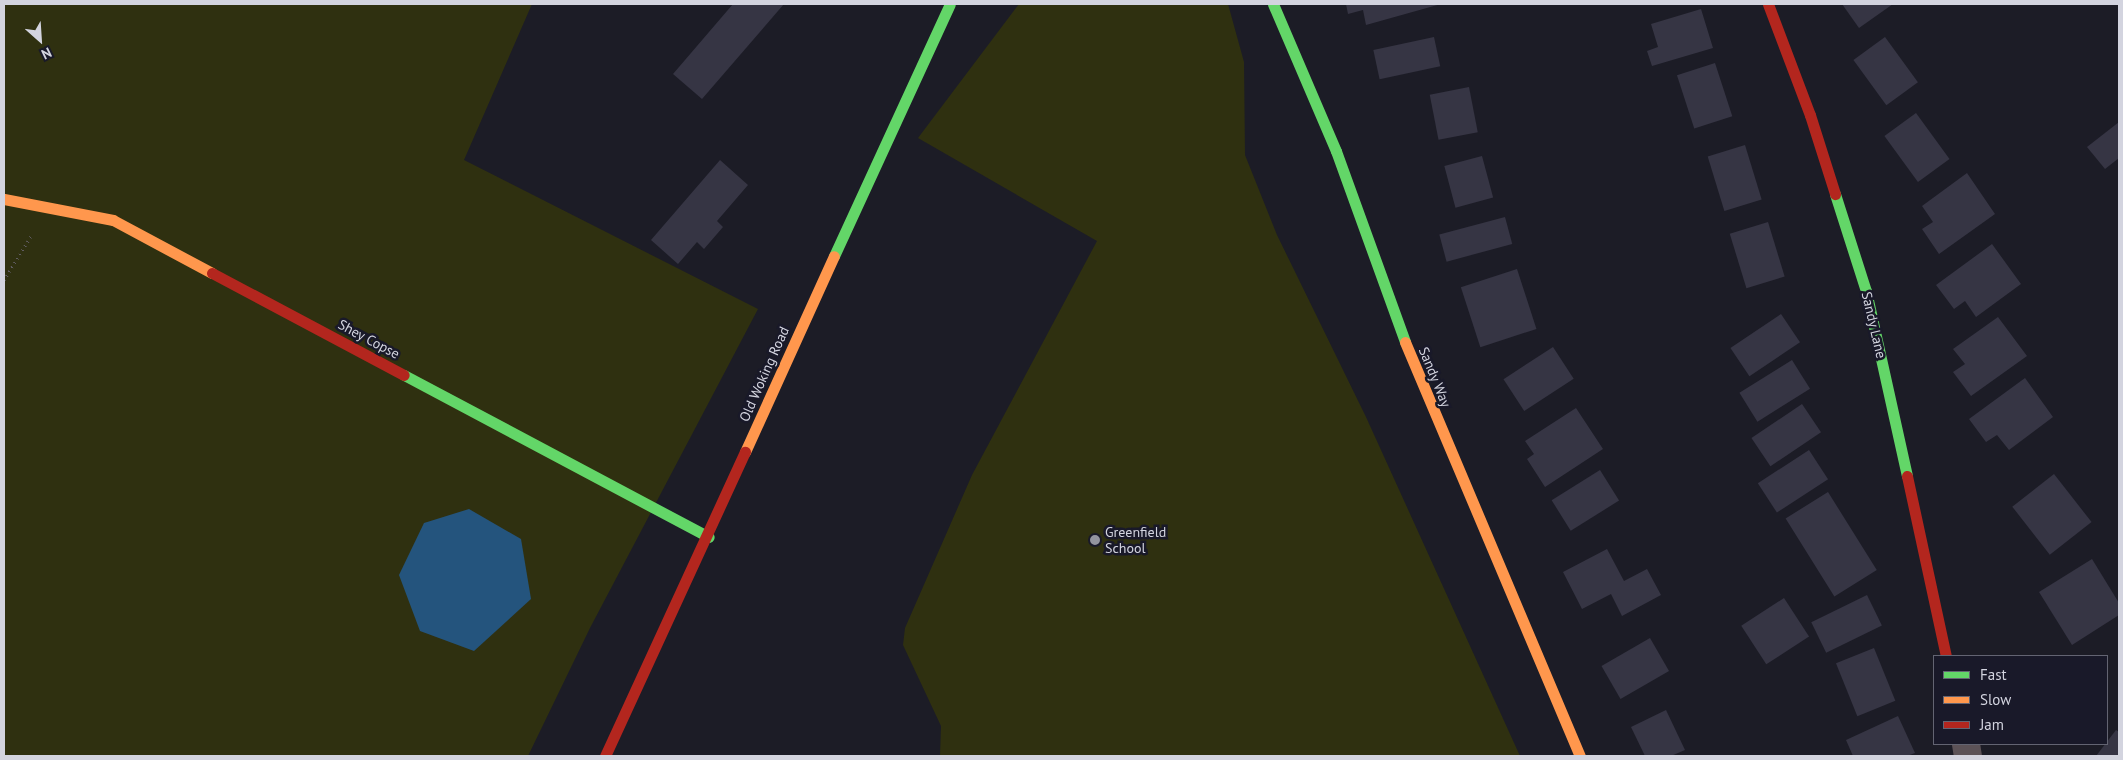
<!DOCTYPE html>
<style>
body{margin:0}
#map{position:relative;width:2123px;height:760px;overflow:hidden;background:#1c1c26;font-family:"PT Sans",sans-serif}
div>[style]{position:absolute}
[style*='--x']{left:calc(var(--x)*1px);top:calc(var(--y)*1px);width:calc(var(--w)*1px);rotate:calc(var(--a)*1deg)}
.green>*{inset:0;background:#2f3010}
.water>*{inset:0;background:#24547d}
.building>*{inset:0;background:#363544;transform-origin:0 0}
.path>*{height:3px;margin-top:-1.5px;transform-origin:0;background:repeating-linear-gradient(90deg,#605c61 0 1px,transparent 0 5px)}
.street>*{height:28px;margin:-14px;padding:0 14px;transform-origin:14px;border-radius:14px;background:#5c5257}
.fast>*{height:11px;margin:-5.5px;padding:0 5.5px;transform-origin:5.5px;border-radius:5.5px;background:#63d668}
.slow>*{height:11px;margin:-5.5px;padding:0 5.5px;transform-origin:5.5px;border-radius:5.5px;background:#ff974d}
.jam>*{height:11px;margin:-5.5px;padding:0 5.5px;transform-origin:5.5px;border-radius:5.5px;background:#b3261e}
.dots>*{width:14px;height:14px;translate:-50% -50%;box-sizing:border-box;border:2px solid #191929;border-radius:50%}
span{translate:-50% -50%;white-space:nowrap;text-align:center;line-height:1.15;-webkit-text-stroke:5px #191929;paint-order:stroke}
.street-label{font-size:14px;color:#d3d4df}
.poi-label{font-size:14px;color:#d3d4df}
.left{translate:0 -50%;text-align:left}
.frame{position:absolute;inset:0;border:5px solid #d3d4df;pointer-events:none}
.legend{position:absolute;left:1933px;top:655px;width:175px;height:90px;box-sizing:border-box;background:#191929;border:1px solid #636472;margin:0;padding:6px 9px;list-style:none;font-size:15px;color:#d3d4df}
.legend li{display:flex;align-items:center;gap:10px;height:25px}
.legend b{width:25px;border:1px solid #636472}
.north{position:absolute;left:15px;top:15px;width:50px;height:50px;-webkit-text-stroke:4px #191929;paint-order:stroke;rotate:154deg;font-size:14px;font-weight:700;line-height:20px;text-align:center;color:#d3d4df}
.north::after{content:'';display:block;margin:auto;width:18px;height:22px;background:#d3d4df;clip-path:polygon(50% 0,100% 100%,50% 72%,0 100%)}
</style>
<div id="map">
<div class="green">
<i style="clip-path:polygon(4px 4px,532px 4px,464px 160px,758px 309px,590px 628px,528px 756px,4px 756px)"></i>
<i style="clip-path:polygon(1019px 4px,1228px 4px,1244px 62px,1245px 155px,1277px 235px,1366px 417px,1520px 756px,940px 756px,941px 726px,903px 645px,905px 628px,972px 475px,1097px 241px,918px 138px)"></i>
</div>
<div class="water">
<i style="clip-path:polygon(469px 509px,521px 539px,531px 599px,474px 651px,420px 631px,399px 575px,424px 523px)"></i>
</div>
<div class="building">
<i style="clip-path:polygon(733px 4px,784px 4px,702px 99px,673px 74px)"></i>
<i style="clip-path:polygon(1346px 4px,1441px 4px,1366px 25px,1363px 10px,1348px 14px)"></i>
<i style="clip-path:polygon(1842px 4px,1893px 4px,1859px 28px)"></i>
<i style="clip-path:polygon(1701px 9px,1713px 48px,1652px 66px,1647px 51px,1658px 47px,1651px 24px)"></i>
<i style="left:1434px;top:37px;width:30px;height:62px;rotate:78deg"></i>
<i style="left:1885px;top:37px;width:56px;height:39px;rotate:54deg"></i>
<i style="left:1715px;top:63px;width:56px;height:40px;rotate:72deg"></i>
<i style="left:1469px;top:87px;width:46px;height:40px;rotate:79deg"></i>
<i style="left:1916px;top:113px;width:57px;height:39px;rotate:54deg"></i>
<i style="clip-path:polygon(2119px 122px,2119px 158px,2105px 169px,2087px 147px)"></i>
<i style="left:1745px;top:145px;width:57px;height:39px;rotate:73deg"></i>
<i style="left:1482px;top:156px;width:43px;height:39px;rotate:75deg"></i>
<i style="clip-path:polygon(720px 160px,748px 185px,717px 221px,723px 227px,704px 249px,697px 242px,678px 264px,651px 240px)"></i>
<i style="clip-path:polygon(1967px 173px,1995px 214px,1939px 254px,1922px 229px,1933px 222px,1922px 206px)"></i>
<i style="left:1505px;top:217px;width:28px;height:68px;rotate:75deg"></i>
<i style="left:1768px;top:222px;width:57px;height:40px;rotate:73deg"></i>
<i style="clip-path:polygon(1992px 244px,2021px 284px,1976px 317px,1965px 301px,1954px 309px,1936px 285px)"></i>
<i style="left:1517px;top:269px;width:63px;height:59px;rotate:72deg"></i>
<i style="left:1781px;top:314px;width:34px;height:61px;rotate:56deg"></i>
<i style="clip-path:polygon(1998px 317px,2027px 356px,1971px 396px,1953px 372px,1965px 364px,1953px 349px)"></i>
<i style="left:1553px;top:347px;width:38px;height:59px;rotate:57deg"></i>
<i style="left:1792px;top:360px;width:34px;height:62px;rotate:58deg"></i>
<i style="clip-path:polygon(2025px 378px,2053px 417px,2009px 450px,1997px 435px,1986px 442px,1969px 419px)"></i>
<i style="left:1802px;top:404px;width:34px;height:61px;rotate:56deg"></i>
<i style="clip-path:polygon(1576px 408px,1603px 449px,1545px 487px,1527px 459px,1534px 454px,1525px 441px)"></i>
<i style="left:1809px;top:450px;width:35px;height:61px;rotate:57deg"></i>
<i style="left:1600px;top:470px;width:36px;height:57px;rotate:58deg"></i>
<i style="left:2054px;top:474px;width:61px;height:53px;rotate:52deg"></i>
<i style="left:1828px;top:492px;width:92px;height:50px;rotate:58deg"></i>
<i style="clip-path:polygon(1607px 549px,1624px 581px,1647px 569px,1661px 595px,1622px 616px,1611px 594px,1582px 609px,1563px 572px)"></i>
<i style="clip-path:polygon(2092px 559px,2119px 603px,2119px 615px,2072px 645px,2039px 592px)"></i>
<i style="left:1867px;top:595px;width:34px;height:62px;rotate:64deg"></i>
<i style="left:1784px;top:598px;width:46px;height:51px;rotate:57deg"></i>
<i style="left:1650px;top:638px;width:38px;height:56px;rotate:60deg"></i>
<i style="left:1874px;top:648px;width:57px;height:41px;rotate:68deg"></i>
<i style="clip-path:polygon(1666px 710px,1685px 750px,1671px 756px,1645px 756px,1631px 727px)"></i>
<i style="clip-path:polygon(1898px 716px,1915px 753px,1907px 756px,1853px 756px,1846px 740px)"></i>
<i style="clip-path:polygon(2116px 730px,2119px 732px,2119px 756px,2096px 756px)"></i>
</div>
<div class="path">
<i style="--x:4;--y:280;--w:52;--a:-58.5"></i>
</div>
<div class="street">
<i style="--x:1966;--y:744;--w:12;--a:81"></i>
</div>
<div class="fast">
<i style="--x:1273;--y:4;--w:160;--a:66.8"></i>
<i style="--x:1336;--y:151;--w:203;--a:70.1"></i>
<i style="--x:1835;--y:194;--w:102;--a:72.3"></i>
<i style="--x:1866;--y:291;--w:189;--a:77.5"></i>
<i style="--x:834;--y:256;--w:277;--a:-65.3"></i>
<i style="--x:404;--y:375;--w:345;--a:28"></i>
</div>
<div class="slow">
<i style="--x:4;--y:199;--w:111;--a:10.9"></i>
<i style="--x:113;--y:220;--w:112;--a:28.2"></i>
<i style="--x:1405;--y:342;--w:449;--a:67.1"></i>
<i style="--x:745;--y:452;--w:215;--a:-65.6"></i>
</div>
<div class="jam">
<i style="--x:1768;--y:4;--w:119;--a:69.3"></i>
<i style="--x:1810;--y:115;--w:83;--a:72.4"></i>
<i style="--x:212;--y:273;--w:217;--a:28"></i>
<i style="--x:1907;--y:476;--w:184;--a:77.8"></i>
<i style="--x:605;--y:756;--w:335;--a:-65.3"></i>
</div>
<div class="dots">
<i style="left:1095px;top:540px;background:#93949e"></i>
</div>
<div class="street-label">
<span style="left:1874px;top:325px;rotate:77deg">Sandy Lane</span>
<span style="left:369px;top:339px;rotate:28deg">Shey Copse</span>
<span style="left:764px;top:374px;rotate:-66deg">Old Woking Road</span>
<span style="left:1435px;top:377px;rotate:68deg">Sandy Way</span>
</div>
<div class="poi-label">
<span class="left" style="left:1105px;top:540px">Greenfield<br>School</span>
</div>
<div class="frame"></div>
<ul class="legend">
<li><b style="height:6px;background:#63d668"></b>Fast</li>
<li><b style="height:6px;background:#ff974d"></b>Slow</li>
<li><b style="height:6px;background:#b3261e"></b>Jam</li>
</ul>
<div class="north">N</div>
</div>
